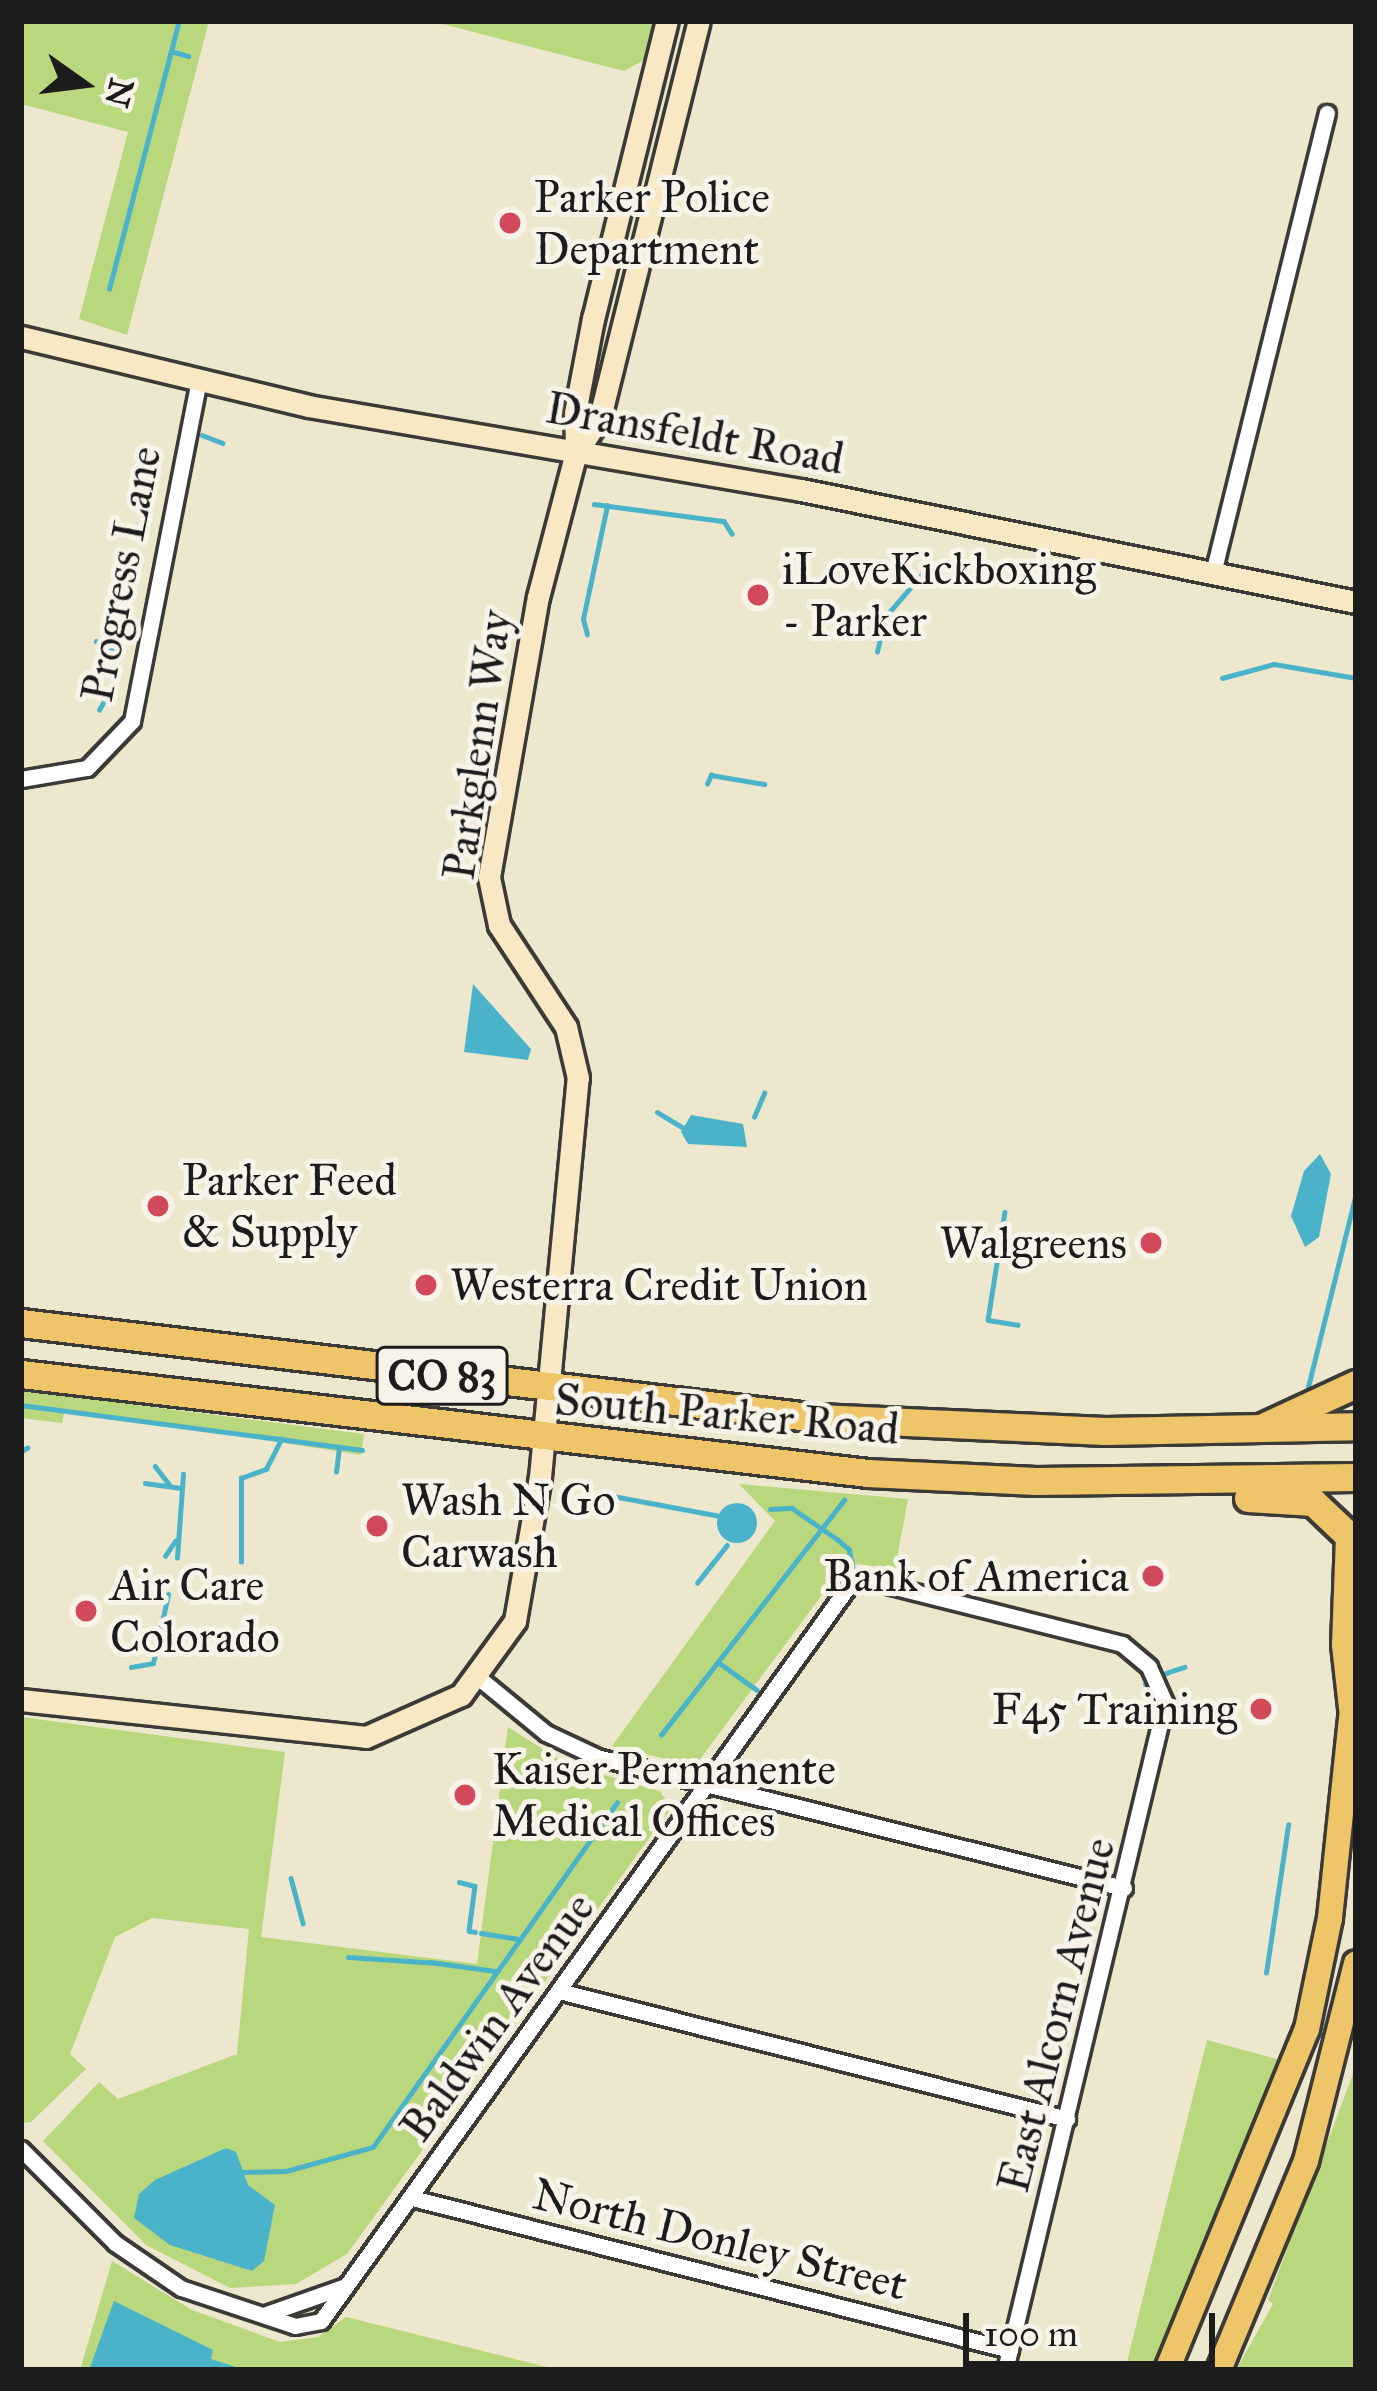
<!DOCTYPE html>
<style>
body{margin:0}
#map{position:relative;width:1377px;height:2391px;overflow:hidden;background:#ede7cd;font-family:"IM FELL Great Primer",serif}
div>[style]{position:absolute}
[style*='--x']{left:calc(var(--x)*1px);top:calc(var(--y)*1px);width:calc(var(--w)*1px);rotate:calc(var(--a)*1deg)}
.green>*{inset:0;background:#b9d77d}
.water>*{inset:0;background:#4bb3c9}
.round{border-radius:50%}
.stream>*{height:4.5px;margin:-2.25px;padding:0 2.25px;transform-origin:2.25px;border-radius:2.25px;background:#4bb3c9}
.roads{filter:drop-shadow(3px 0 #3b3a37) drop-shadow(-3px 0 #3b3a37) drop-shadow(0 3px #3b3a37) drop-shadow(0 -3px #3b3a37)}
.street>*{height:15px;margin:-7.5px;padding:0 7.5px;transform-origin:7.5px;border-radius:7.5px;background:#fff}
.secondary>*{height:21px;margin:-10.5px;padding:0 10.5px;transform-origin:10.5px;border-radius:10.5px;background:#f8e8c3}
.primary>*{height:24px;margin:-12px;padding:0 12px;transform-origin:12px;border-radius:12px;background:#eec569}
.highway>*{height:27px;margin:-13.5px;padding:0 13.5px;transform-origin:13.5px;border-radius:13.5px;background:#eec569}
.dots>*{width:33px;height:33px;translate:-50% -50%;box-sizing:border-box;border:6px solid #f7f3e8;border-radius:50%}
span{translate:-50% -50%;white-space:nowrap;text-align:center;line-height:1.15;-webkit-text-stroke:10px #f7f3e8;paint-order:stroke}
.shield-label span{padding:3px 9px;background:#f7f3e8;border:3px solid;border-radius:9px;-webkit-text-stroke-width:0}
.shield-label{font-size:42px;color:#1c1c1c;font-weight:700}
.poi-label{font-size:45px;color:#1c1c1c}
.left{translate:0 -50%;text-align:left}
.right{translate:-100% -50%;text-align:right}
.street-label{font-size:45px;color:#1c1c1c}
.frame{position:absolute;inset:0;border:24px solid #1c1c1c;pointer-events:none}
.north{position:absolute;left:24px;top:24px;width:120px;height:120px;-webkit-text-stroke:9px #f7f3e8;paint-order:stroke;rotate:104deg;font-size:33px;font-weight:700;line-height:48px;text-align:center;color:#1c1c1c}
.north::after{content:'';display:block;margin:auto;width:42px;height:54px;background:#1c1c1c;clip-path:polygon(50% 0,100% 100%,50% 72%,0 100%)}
.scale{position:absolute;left:963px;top:2313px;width:252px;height:54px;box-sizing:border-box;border:6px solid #1c1c1c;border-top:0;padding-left:15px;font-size:36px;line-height:42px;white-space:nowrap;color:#1c1c1c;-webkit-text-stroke:9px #f7f3e8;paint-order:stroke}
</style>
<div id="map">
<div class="green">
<i style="clip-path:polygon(21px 21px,209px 21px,127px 335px,79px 319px,128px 132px,21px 104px)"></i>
<i style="clip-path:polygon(431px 21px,656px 21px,646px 59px,624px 71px)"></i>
<i style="clip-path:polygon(21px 1390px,160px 1408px,364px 1434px,361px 1455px,65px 1409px,62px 1423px,21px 1418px)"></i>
<i style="clip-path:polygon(739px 1484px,908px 1499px,895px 1569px,858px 1564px,839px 1572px,695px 1766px,612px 1746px,775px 1521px)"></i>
<i style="clip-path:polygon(21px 1717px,285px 1752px,261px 1937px,477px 1964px,508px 1727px,566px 1764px,660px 1791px,671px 1808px,347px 2254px,296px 2284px,230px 2288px,146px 2245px,43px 2141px,99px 2082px,118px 2099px,237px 2054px,249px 1929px,152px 1918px,115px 1937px,70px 2054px,86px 2069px,31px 2122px,21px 2123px)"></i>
<i style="clip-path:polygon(1207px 2040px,1277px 2059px,1170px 2340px,1154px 2370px,1125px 2370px)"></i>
<i style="clip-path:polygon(1356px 2066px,1356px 2370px,1236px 2370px,1273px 2304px,1268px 2300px)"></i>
<i style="clip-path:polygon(112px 2261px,192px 2310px,280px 2342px,318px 2337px,346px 2317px,559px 2370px,80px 2370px)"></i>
</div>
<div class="water">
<i style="clip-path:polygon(473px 984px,531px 1049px,528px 1060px,464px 1052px)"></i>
<i style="clip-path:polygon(691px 1115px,743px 1124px,747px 1147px,688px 1144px,681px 1132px)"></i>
<i style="clip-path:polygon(1320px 1154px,1331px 1174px,1319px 1237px,1305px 1247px,1291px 1216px,1304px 1171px)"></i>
<i class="round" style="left:717px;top:1503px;width:40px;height:40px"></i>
<i style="clip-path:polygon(226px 2148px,236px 2152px,248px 2185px,275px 2205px,264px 2261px,252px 2271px,170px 2245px,134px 2218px,139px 2194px,155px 2180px)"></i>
<i style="clip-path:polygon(114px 2301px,213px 2350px,211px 2359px,245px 2370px,89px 2370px)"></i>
</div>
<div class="stream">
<i style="--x:171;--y:51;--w:18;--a:16"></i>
<i style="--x:109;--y:289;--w:277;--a:-75.4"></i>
<i style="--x:202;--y:435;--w:22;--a:21"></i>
<i style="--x:594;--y:504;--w:131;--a:7.5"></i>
<i style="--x:724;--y:521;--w:15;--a:58"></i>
<i style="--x:587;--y:635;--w:16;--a:-104"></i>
<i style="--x:583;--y:619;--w:116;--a:-78"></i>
<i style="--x:96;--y:641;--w:24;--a:28"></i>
<i style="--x:877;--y:652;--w:36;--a:-77"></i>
<i style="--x:885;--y:617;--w:69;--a:-49.1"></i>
<i style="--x:1222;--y:678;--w:54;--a:-15.1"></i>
<i style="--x:1274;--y:664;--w:83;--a:9.7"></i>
<i style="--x:99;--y:710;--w:29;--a:-61"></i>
<i style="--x:707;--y:784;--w:10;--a:-66"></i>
<i style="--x:711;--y:775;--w:54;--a:9.6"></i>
<i style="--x:657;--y:1112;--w:35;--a:31"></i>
<i style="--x:754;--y:1117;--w:26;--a:-67"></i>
<i style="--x:1005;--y:1212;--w:109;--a:98.9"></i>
<i style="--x:988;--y:1320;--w:30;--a:9"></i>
<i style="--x:1308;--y:1387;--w:200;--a:-76.1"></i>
<i style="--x:21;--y:1405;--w:344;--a:7.5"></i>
<i style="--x:21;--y:1451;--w:7;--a:-27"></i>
<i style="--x:155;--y:1466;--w:24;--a:52"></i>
<i style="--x:336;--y:1472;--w:25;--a:-83"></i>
<i style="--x:145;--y:1483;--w:36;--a:8"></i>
<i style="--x:613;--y:1496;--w:114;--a:10.6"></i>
<i style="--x:770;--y:1509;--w:22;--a:-3"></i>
<i style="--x:792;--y:1508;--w:55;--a:34.6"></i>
<i style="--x:837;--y:1539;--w:16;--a:40"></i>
<i style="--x:849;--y:1549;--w:29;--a:78"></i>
<i style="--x:165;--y:1556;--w:18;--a:-56"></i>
<i style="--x:177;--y:1558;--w:84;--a:-85.9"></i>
<i style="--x:241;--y:1562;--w:84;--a:-90"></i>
<i style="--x:241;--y:1478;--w:27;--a:-20"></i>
<i style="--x:266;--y:1469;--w:34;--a:-63"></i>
<i style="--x:697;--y:1583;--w:48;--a:-51.7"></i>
<i style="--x:718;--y:1662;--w:48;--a:35.7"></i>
<i style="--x:131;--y:1667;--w:22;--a:-10"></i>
<i style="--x:153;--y:1663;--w:70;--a:-77.6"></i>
<i style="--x:1172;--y:1671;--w:13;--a:-18"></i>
<i style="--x:1145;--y:1684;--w:27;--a:-27"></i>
<i style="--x:661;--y:1735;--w:298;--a:-52.1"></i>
<i style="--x:291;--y:1878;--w:47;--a:75.1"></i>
<i style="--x:459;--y:1882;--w:16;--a:14"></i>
<i style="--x:475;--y:1886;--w:45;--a:97.6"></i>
<i style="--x:469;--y:1931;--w:6;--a:9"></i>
<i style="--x:481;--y:1933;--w:36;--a:9"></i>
<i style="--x:348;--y:1957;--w:91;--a:3.8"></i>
<i style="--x:430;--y:1962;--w:67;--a:7.8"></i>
<i style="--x:1266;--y:1973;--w:150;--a:-81.5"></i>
<i style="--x:238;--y:2172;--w:48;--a:-1.2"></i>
<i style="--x:286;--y:2171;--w:90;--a:-15.4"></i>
<i style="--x:373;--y:2147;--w:422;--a:-54.7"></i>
</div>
<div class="roads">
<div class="street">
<i style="--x:1213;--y:573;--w:474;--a:-76.1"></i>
<i style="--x:21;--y:779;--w:67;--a:-9.5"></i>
<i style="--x:87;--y:768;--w:65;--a:-46.2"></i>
<i style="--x:132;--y:721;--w:349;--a:-78.9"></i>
<i style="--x:479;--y:1678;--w:87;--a:39.4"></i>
<i style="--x:546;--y:1733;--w:56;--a:25.2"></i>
<i style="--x:597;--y:1757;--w:543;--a:13.96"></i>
<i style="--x:559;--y:1991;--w:524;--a:14.14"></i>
<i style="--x:21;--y:2149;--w:133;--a:45"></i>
<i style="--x:115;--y:2243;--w:80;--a:34.3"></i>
<i style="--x:181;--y:2288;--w:120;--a:18.4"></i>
<i style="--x:295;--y:2326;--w:26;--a:-11"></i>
<i style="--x:321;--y:2321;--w:907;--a:-54.33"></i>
<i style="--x:850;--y:1584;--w:21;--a:-8"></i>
<i style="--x:871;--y:1581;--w:259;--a:14.1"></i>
<i style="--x:1122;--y:1644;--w:35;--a:40"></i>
<i style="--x:1149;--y:1667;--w:39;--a:66"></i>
<i style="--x:1165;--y:1703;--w:686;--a:103.49"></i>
<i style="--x:412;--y:2198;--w:617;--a:14.26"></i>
<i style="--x:266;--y:2314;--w:82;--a:-19.3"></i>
</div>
<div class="secondary">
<i style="--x:21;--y:337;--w:295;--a:13.5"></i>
<i style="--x:308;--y:406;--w:500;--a:9.67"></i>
<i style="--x:801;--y:490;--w:566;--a:11.41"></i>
<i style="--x:577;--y:451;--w:41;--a:-55.9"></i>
<i style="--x:600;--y:417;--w:408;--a:-76"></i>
<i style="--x:21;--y:1700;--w:347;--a:6.1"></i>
<i style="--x:366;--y:1737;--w:104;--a:-23.9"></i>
<i style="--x:461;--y:1695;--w:92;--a:-53.9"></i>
<i style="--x:515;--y:1621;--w:146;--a:-80.2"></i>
<i style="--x:540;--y:1477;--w:401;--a:-84.6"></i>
<i style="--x:578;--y:1078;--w:52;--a:-103.2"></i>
<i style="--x:566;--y:1027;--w:122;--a:-123.3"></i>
<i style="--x:499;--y:925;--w:49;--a:-101.8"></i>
<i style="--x:489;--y:877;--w:284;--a:-80.1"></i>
<i style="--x:538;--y:597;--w:150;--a:-75.3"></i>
<i style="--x:576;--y:452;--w:39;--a:-91"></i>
<i style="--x:575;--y:413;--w:96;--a:-79.2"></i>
<i style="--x:593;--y:319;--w:307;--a:-76.1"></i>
</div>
<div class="primary">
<i style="--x:1167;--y:2370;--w:369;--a:-67.7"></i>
<i style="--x:1307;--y:2029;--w:113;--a:-78.3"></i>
<i style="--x:1330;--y:1918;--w:229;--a:-84"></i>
<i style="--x:1219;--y:2370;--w:226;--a:-67.4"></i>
<i style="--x:1306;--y:2161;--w:204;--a:-75.8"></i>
</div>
<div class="highway">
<i style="--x:21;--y:1323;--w:803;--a:6.8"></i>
<i style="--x:818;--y:1418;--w:287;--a:2.6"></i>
<i style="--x:1105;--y:1431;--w:251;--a:-1.1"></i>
<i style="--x:21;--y:1374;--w:852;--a:6.67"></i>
<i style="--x:867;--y:1473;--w:169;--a:2.7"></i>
<i style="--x:1036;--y:1481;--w:320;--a:-0.7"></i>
<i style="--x:1265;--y:1426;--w:100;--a:-24.8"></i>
<i style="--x:1248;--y:1498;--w:65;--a:3.5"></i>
<i style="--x:1313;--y:1502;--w:50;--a:43.4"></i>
<i style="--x:1349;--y:1536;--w:108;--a:92.1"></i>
<i style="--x:1345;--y:1644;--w:63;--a:83.7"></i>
</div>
</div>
<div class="dots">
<i style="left:510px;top:223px;background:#d1495b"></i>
<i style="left:758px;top:595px;background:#d1495b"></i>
<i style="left:158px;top:1206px;background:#d1495b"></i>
<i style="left:1151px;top:1243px;background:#d1495b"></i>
<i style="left:426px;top:1285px;background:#d1495b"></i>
<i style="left:377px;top:1526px;background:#d1495b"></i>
<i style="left:1153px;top:1576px;background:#d1495b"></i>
<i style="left:86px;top:1611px;background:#d1495b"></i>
<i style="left:1261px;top:1709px;background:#d1495b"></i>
<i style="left:465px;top:1795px;background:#d1495b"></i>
</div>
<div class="shield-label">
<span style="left:442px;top:1376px">CO 83</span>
</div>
<div class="poi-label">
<span class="left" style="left:534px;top:223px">Parker Police<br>Department</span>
<span class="left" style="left:782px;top:595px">iLoveKickboxing<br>- Parker</span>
<span class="left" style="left:182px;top:1206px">Parker Feed<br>&amp; Supply</span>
<span class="right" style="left:1127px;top:1243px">Walgreens</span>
<span class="left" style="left:450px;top:1285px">Westerra Credit Union</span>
<span class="left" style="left:401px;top:1526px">Wash N Go<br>Carwash</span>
<span class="right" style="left:1129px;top:1576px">Bank of America</span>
<span class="left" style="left:110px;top:1611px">Air Care<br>Colorado</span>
<span class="right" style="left:1237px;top:1709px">F45 Training</span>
<span class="left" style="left:492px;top:1795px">Kaiser Permanente<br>Medical Offices</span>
</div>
<div class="street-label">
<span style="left:695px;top:433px;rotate:10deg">Dransfeldt Road</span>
<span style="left:121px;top:574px;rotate:-79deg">Progress Lane</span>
<span style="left:477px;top:745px;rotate:-82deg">Parkglenn Way</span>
<span style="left:727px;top:1414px;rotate:5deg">South Parker Road</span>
<span style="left:1056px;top:2015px;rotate:-76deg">East Alcorn Avenue</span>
<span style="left:497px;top:2017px;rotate:-54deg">Baldwin Avenue</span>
<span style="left:720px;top:2239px;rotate:14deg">North Donley Street</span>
</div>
<div class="frame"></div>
<div class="north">N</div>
<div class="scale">100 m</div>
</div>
